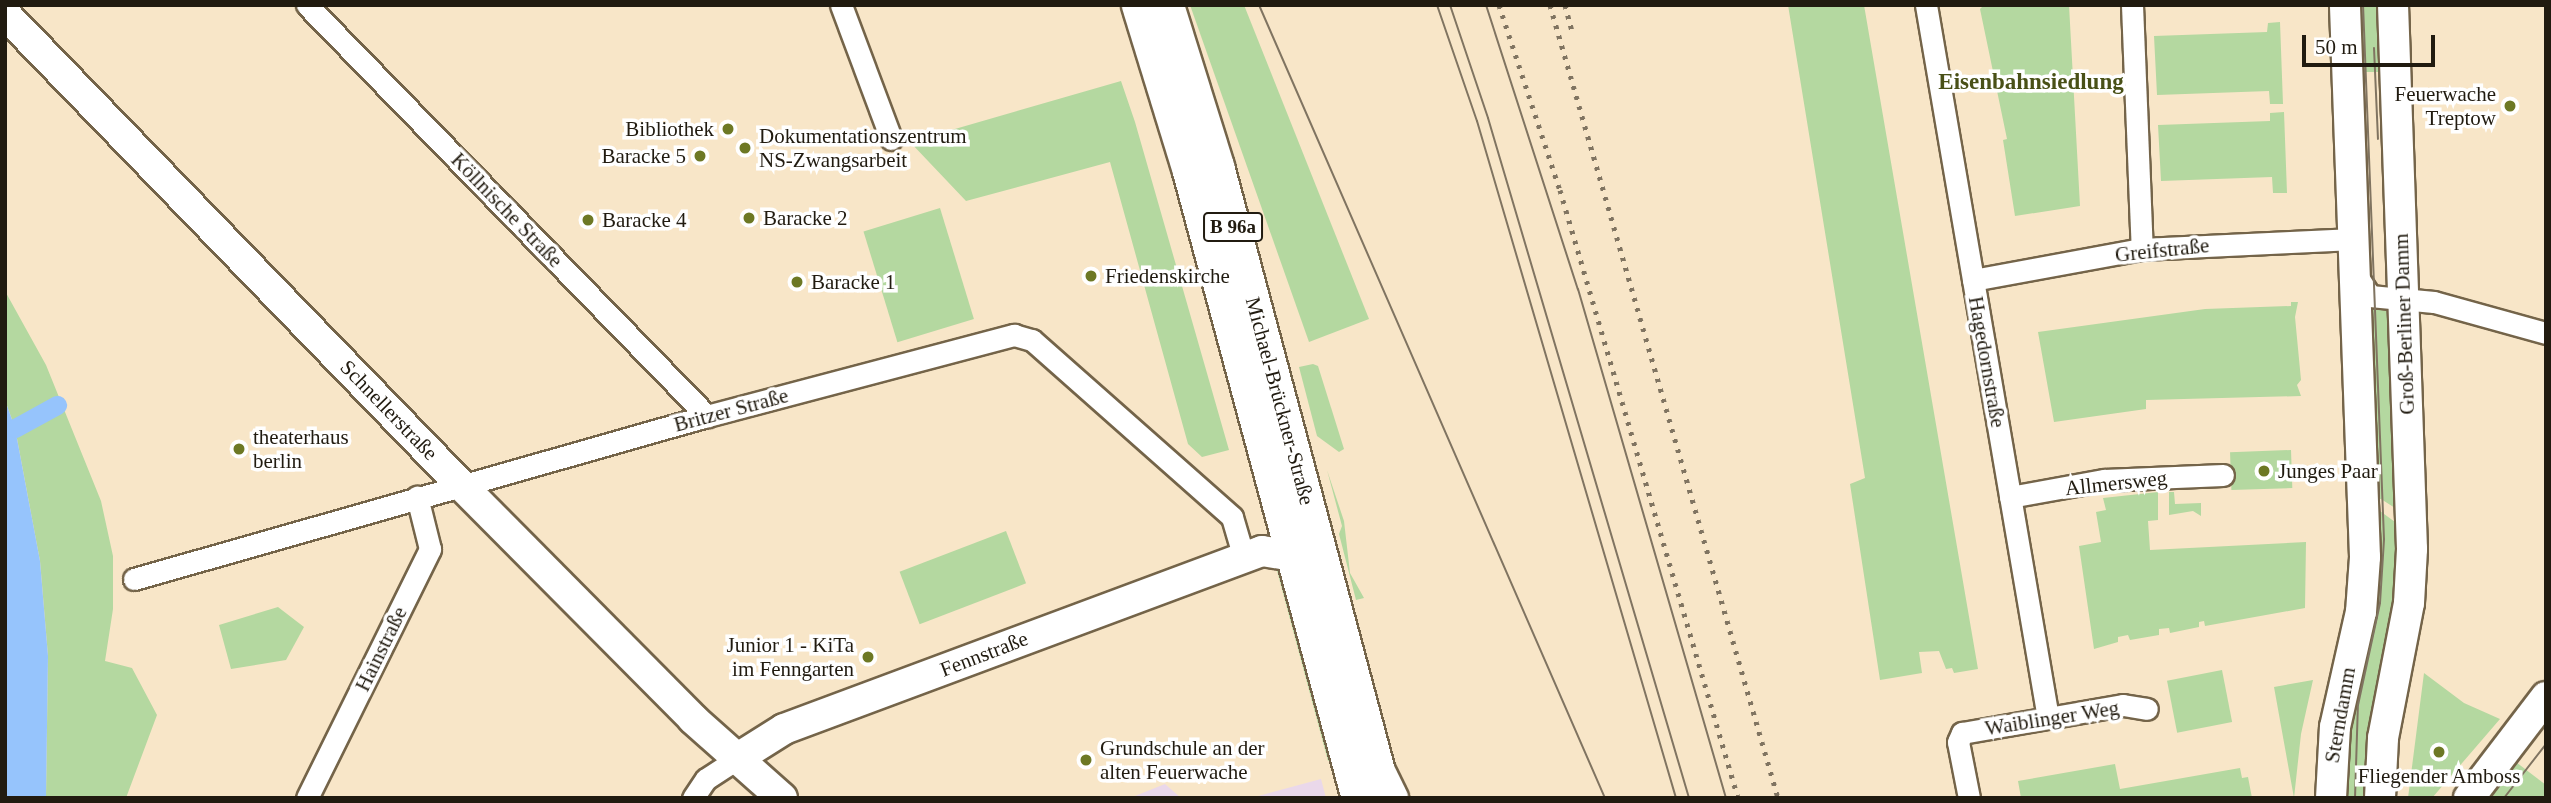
<!DOCTYPE html>
<meta charset="utf-8">
<style>
body{margin:0}
#map{position:relative;width:2551px;height:803px;overflow:hidden;background:#f8e6c8;font-family:"Times New Roman",serif}
div>[style]{position:absolute}
[style*='--x']{left:calc(var(--x)*1px);top:calc(var(--y)*1px);width:calc(var(--w)*1px);rotate:calc(var(--a)*1deg)}
.industrial>*{inset:0;background:#ead8ea}
.green>*{inset:0;background:#b4d8a0;transform-origin:0 0}
.water>*{inset:0;background:#96c4fc}
.canal>*{height:19px;margin:-9.5px;padding:0 9.5px;transform-origin:9.5px;border-radius:9.5px;background:#96c4fc}
.roads{filter:drop-shadow(2px 0 #746449) drop-shadow(-2px 0 #746449) drop-shadow(0 2px #746449) drop-shadow(0 -2px #746449)}
.street>*{height:21px;margin:-10.5px;padding:0 10.5px;transform-origin:10.5px;border-radius:10.5px;background:#fff}
.secondary>*{height:30px;margin:-15px;padding:0 15px;transform-origin:15px;border-radius:15px;background:#fff}
.primary>*{height:33px;margin:-16.5px;padding:0 16.5px;transform-origin:16.5px;border-radius:16.5px;background:#fff}
.tram>*{height:2px;margin:-1px;padding:0 1px;transform-origin:1px;border-radius:1px;background:#807461}
.rail>*{height:5px;margin-top:-2.5px;transform-origin:0;background:repeating-linear-gradient(90deg,#807461 0 3.5px,transparent 0 10.5px)}
.dots>*{width:19px;height:19px;translate:-50% -50%;box-sizing:border-box;border:4px solid #fff;border-radius:50%}
span{translate:-50% -50%;white-space:nowrap;text-align:center;line-height:1.15;-webkit-text-stroke:7px #fff;paint-order:stroke}
.shield-label span{padding:2px 5px;background:#fff;border:2px solid;border-radius:5px;-webkit-text-stroke-width:0}
.shield-label{font-size:19px;color:#211b10;font-weight:700}
.poi-label{font-size:21px;color:#211b10}
.right{translate:-100% -50%;text-align:right}
.left{translate:0 -50%;text-align:left}
.street-label{font-size:21px;color:#211b10}
.neighbourhood-label{font-size:23px;color:#495017;font-weight:700}
.frame{position:absolute;inset:0;border:7px solid #211b10;pointer-events:none}
.scale{position:absolute;left:2302px;top:35px;width:133px;height:32px;box-sizing:border-box;border:4px solid #211b10;border-top:0;padding-left:9px;font-size:21px;line-height:24px;white-space:nowrap;color:#211b10;-webkit-text-stroke:5px #fff;paint-order:stroke}
</style>
<div id="map">
<div class="industrial">
<i style="clip-path:polygon(1321px 779px,1326px 798px,1251px 798px)"></i>
<i style="clip-path:polygon(1165px 784px,1181px 798px,1130px 798px)"></i>
</div>
<div class="green">
<i style="clip-path:polygon(1190px 5px,1244px 5px,1369px 319px,1309px 342px)"></i>
<i style="clip-path:polygon(1788px 5px,1864px 5px,1978px 669px,1954px 673px,1952px 668px,1946px 669px,1939px 651px,1919px 652px,1922px 673px,1880px 680px,1850px 484px,1865px 478px)"></i>
<i style="clip-path:polygon(1984px 5px,2069px 5px,2080px 206px,2015px 216px,2003px 140px,2007px 139px,1980px 9px)"></i>
<i style="left:2353px;top:5px;width:31px;height:67px"></i>
<i style="clip-path:polygon(2280px 22px,2283px 104px,2270px 104px,2269px 91px,2157px 95px,2154px 36px,2267px 32px,2268px 23px)"></i>
<i style="clip-path:polygon(1121px 81px,1135px 122px,1229px 450px,1202px 457px,1188px 444px,1110px 162px,966px 201px,910px 142px)"></i>
<i style="clip-path:polygon(2284px 112px,2287px 193px,2273px 193px,2272px 177px,2161px 181px,2158px 125px,2270px 121px,2270px 113px)"></i>
<i style="left:940px;top:208px;width:116px;height:80px;rotate:73deg"></i>
<i style="clip-path:polygon(5px 291px,46px 365px,101px 501px,113px 556px,113px 609px,105px 661px,132px 668px,157px 715px,126px 798px,46px 798px,48px 656px,40px 561px,15px 428px,5px 400px)"></i>
<i style="clip-path:polygon(2291px 302px,2298px 302px,2295px 317px,2301px 380px,2297px 385px,2301px 396px,2146px 400px,2146px 409px,2054px 422px,2038px 332px,2205px 309px,2291px 306px)"></i>
<i style="clip-path:polygon(2366px 308px,2395px 312px,2403px 492px,2395px 493px,2395px 508px,2381px 499px,2372px 499px)"></i>
<i style="clip-path:polygon(1313px 364px,1318px 366px,1344px 449px,1339px 452px,1317px 436px,1299px 367px)"></i>
<i style="left:2291px;top:450px;width:38px;height:61px;rotate:88deg"></i>
<i style="clip-path:polygon(1327px 470px,1344px 521px,1350px 573px,1364px 598px,1356px 600px,1339px 534px,1342px 526px)"></i>
<i style="clip-path:polygon(2158px 492px,2158px 520px,2148px 521px,2150px 550px,2306px 542px,2305px 608px,2205px 626px,2204px 621px,2199px 622px,2199px 627px,2170px 633px,2169px 628px,2159px 629px,2159px 635px,2130px 640px,2128px 635px,2118px 637px,2118px 642px,2094px 649px,2079px 546px,2101px 542px,2096px 512px,2106px 510px,2103px 498px)"></i>
<i style="clip-path:polygon(2169px 492px,2174px 492px,2175px 504px,2201px 503px,2201px 516px,2193px 511px,2169px 515px)"></i>
<i style="clip-path:polygon(2380px 511px,2395px 522px,2404px 522px,2373px 798px,2342px 798px)"></i>
<i style="left:1006px;top:531px;width:56px;height:114px;rotate:69deg"></i>
<i style="clip-path:polygon(1276px 567px,1281px 572px,1332px 760px,1328px 761px)"></i>
<i style="clip-path:polygon(278px 607px,304px 627px,286px 660px,231px 669px,219px 625px)"></i>
<i style="left:2222px;top:670px;width:53px;height:56px;rotate:79deg"></i>
<i style="clip-path:polygon(2424px 673px,2464px 703px,2500px 719px,2432px 798px,2408px 798px)"></i>
<i style="clip-path:polygon(2313px 680px,2301px 734px,2294px 798px,2274px 687px)"></i>
<i style="clip-path:polygon(2512px 759px,2546px 785px,2546px 798px,2488px 798px)"></i>
<i style="clip-path:polygon(2115px 764px,2120px 789px,2240px 768px,2242px 778px,2248px 777px,2252px 798px,2021px 798px,2018px 781px)"></i>
</div>
<div class="water">
<i style="clip-path:polygon(5px 400px,15px 428px,40px 561px,48px 656px,46px 798px,5px 798px)"></i>
</div>
<div class="canal">
<i style="--x:15;--y:428;--w:48;--a:-28.7"></i>
</div>
<div class="roads">
<div class="street">
<i style="--x:307;--y:5;--w:574;--a:45.78"></i>
<i style="--x:841;--y:5;--w:143;--a:69.5"></i>
<i style="--x:1926;--y:5;--w:723;--a:80.29"></i>
<i style="--x:2132;--y:5;--w:244;--a:87.7"></i>
<i style="--x:2355;--y:273;--w:27;--a:57"></i>
<i style="--x:2370;--y:296;--w:64;--a:5.4"></i>
<i style="--x:2434;--y:302;--w:116;--a:15.5"></i>
<i style="--x:1973;--y:280;--w:172;--a:-10.4"></i>
<i style="--x:2142;--y:249;--w:212;--a:-2.7"></i>
<i style="--x:2010;--y:497;--w:96;--a:-10.3"></i>
<i style="--x:2104;--y:480;--w:119;--a:-2.4"></i>
<i style="--x:134;--y:579;--w:596;--a:-15.88"></i>
<i style="--x:707;--y:416;--w:318;--a:-14.8"></i>
<i style="--x:1014;--y:335;--w:19;--a:16"></i>
<i style="--x:1032;--y:340;--w:267;--a:41.5"></i>
<i style="--x:1232;--y:517;--w:43;--a:73.7"></i>
<i style="--x:307;--y:798;--w:278;--a:-63.7"></i>
<i style="--x:430;--y:549;--w:54;--a:-104"></i>
<i style="--x:693;--y:798;--w:23;--a:-56"></i>
<i style="--x:706;--y:779;--w:38;--a:-33"></i>
<i style="--x:1969;--y:798;--w:57;--a:-101.1"></i>
<i style="--x:1958;--y:742;--w:10;--a:-66"></i>
<i style="--x:1962;--y:733;--w:163;--a:-9.9"></i>
<i style="--x:2123;--y:705;--w:24;--a:9"></i>
</div>
<div class="secondary">
<i style="--x:5;--y:14;--w:656;--a:45.93"></i>
<i style="--x:461;--y:485;--w:330;--a:45.2"></i>
<i style="--x:693;--y:719;--w:119;--a:41.6"></i>
<i style="--x:738;--y:758;--w:54;--a:-32.2"></i>
<i style="--x:784;--y:729;--w:510;--a:-20.42"></i>
<i style="--x:1262;--y:551;--w:31;--a:9"></i>
<i style="--x:1293;--y:556;--w:22;--a:43"></i>
<i style="--x:2331;--y:798;--w:71;--a:-86.8"></i>
<i style="--x:2335;--y:727;--w:118;--a:-77.3"></i>
<i style="--x:2361;--y:612;--w:55;--a:-85.8"></i>
<i style="--x:2365;--y:557;--w:552;--a:-92.08"></i>
<i style="--x:2380;--y:798;--w:60;--a:-87.1"></i>
<i style="--x:2383;--y:738;--w:137;--a:-79.1"></i>
<i style="--x:2409;--y:603;--w:54;--a:-86.8"></i>
<i style="--x:2412;--y:549;--w:544;--a:-92"></i>
<i style="--x:2469;--y:798;--w:127;--a:-52.7"></i>
</div>
<div class="primary">
<i style="--x:1138;--y:5;--w:174;--a:72.9"></i>
<i style="--x:1189;--y:171;--w:649;--a:74.92"></i>
<i style="--x:1167;--y:5;--w:169;--a:72.7"></i>
<i style="--x:1217;--y:166;--w:626;--a:75.1"></i>
<i style="--x:1378;--y:771;--w:30;--a:64"></i>
</div>
</div>
<div class="tram">
<i style="--x:1259;--y:5;--w:865;--a:66.43"></i>
<i style="--x:1437;--y:5;--w:123;--a:71"></i>
<i style="--x:1477;--y:121;--w:706;--a:73.62"></i>
<i style="--x:1450;--y:5;--w:119;--a:71.4"></i>
<i style="--x:1488;--y:118;--w:709;--a:73.53"></i>
<i style="--x:1486;--y:5;--w:299;--a:72.1"></i>
<i style="--x:1578;--y:289;--w:530;--a:73.79"></i>
<i style="--x:2374;--y:48;--w:91;--a:87.5"></i>
<i style="--x:2355;--y:798;--w:93;--a:-88.2"></i>
<i style="--x:2358;--y:705;--w:104;--a:-77.8"></i>
<i style="--x:2380;--y:603;--w:64;--a:-86.4"></i>
<i style="--x:2384;--y:539;--w:534;--a:-92.25"></i>
<i style="--x:2504;--y:798;--w:68;--a:-52.1"></i>
</div>
<div class="rail">
<i style="--x:1499;--y:5;--w:195;--a:71.8"></i>
<i style="--x:1560;--y:190;--w:634;--a:73.68"></i>
<i style="--x:1550;--y:5;--w:825;--a:73.96"></i>
<i style="--x:1565;--y:5;--w:30;--a:75"></i>
</div>
<div class="dots">
<i style="left:2510px;top:106px;background:#6d7824"></i>
<i style="left:728px;top:129px;background:#6d7824"></i>
<i style="left:745px;top:148px;background:#6d7824"></i>
<i style="left:700px;top:156px;background:#6d7824"></i>
<i style="left:749px;top:218px;background:#6d7824"></i>
<i style="left:588px;top:220px;background:#6d7824"></i>
<i style="left:1091px;top:276px;background:#6d7824"></i>
<i style="left:797px;top:282px;background:#6d7824"></i>
<i style="left:239px;top:449px;background:#6d7824"></i>
<i style="left:2264px;top:471px;background:#6d7824"></i>
<i style="left:868px;top:657px;background:#6d7824"></i>
<i style="left:2439px;top:752px;background:#6d7824"></i>
<i style="left:1086px;top:760px;background:#6d7824"></i>
</div>
<div class="shield-label">
<span style="left:1233px;top:227px">B 96a</span>
</div>
<div class="poi-label">
<span class="right" style="left:2496px;top:106px">Feuerwache<br>Treptow</span>
<span class="right" style="left:714px;top:129px">Bibliothek</span>
<span class="left" style="left:759px;top:148px">Dokumentationszentrum<br>NS-Zwangsarbeit</span>
<span class="right" style="left:686px;top:156px">Baracke 5</span>
<span class="left" style="left:763px;top:218px">Baracke 2</span>
<span class="left" style="left:602px;top:220px">Baracke 4</span>
<span class="left" style="left:1105px;top:276px">Friedenskirche</span>
<span class="left" style="left:811px;top:282px">Baracke 1</span>
<span class="left" style="left:253px;top:449px">theaterhaus<br>berlin</span>
<span class="left" style="left:2278px;top:471px">Junges Paar</span>
<span class="right" style="left:854px;top:657px">Junior 1 - KiTa<br>im Fenngarten</span>
<span class="left" style="left:1100px;top:760px">Grundschule an der<br>alten Feuerwache</span>
<span style="left:2439px;top:776px">Fliegender Amboss</span>
</div>
<div class="street-label">
<span style="left:507px;top:210px;rotate:46deg">Köllnische Straße</span>
<span style="left:2162px;top:250px;rotate:-6deg">Greifstraße</span>
<span style="left:2404px;top:324px;rotate:-92deg">Groß-Berliner Damm</span>
<span style="left:1987px;top:362px;rotate:80deg">Hagedornstraße</span>
<span style="left:1280px;top:401px;rotate:75deg">Michael-Brückner-Straße</span>
<span style="left:389px;top:410px;rotate:46deg">Schnellerstraße</span>
<span style="left:731px;top:410px;rotate:-15deg">Britzer Straße</span>
<span style="left:2116px;top:483px;rotate:-6deg">Allmersweg</span>
<span style="left:381px;top:649px;rotate:-64deg">Hainstraße</span>
<span style="left:984px;top:654px;rotate:-21deg">Fennstraße</span>
<span style="left:2340px;top:715px;rotate:-80deg">Sterndamm</span>
<span style="left:2052px;top:718px;rotate:-9deg">Waiblinger Weg</span>
</div>
<div class="neighbourhood-label">
<span style="left:2031px;top:82px">Eisenbahnsiedlung</span>
</div>
<div class="frame"></div>
<div class="scale">50 m</div>
</div>
